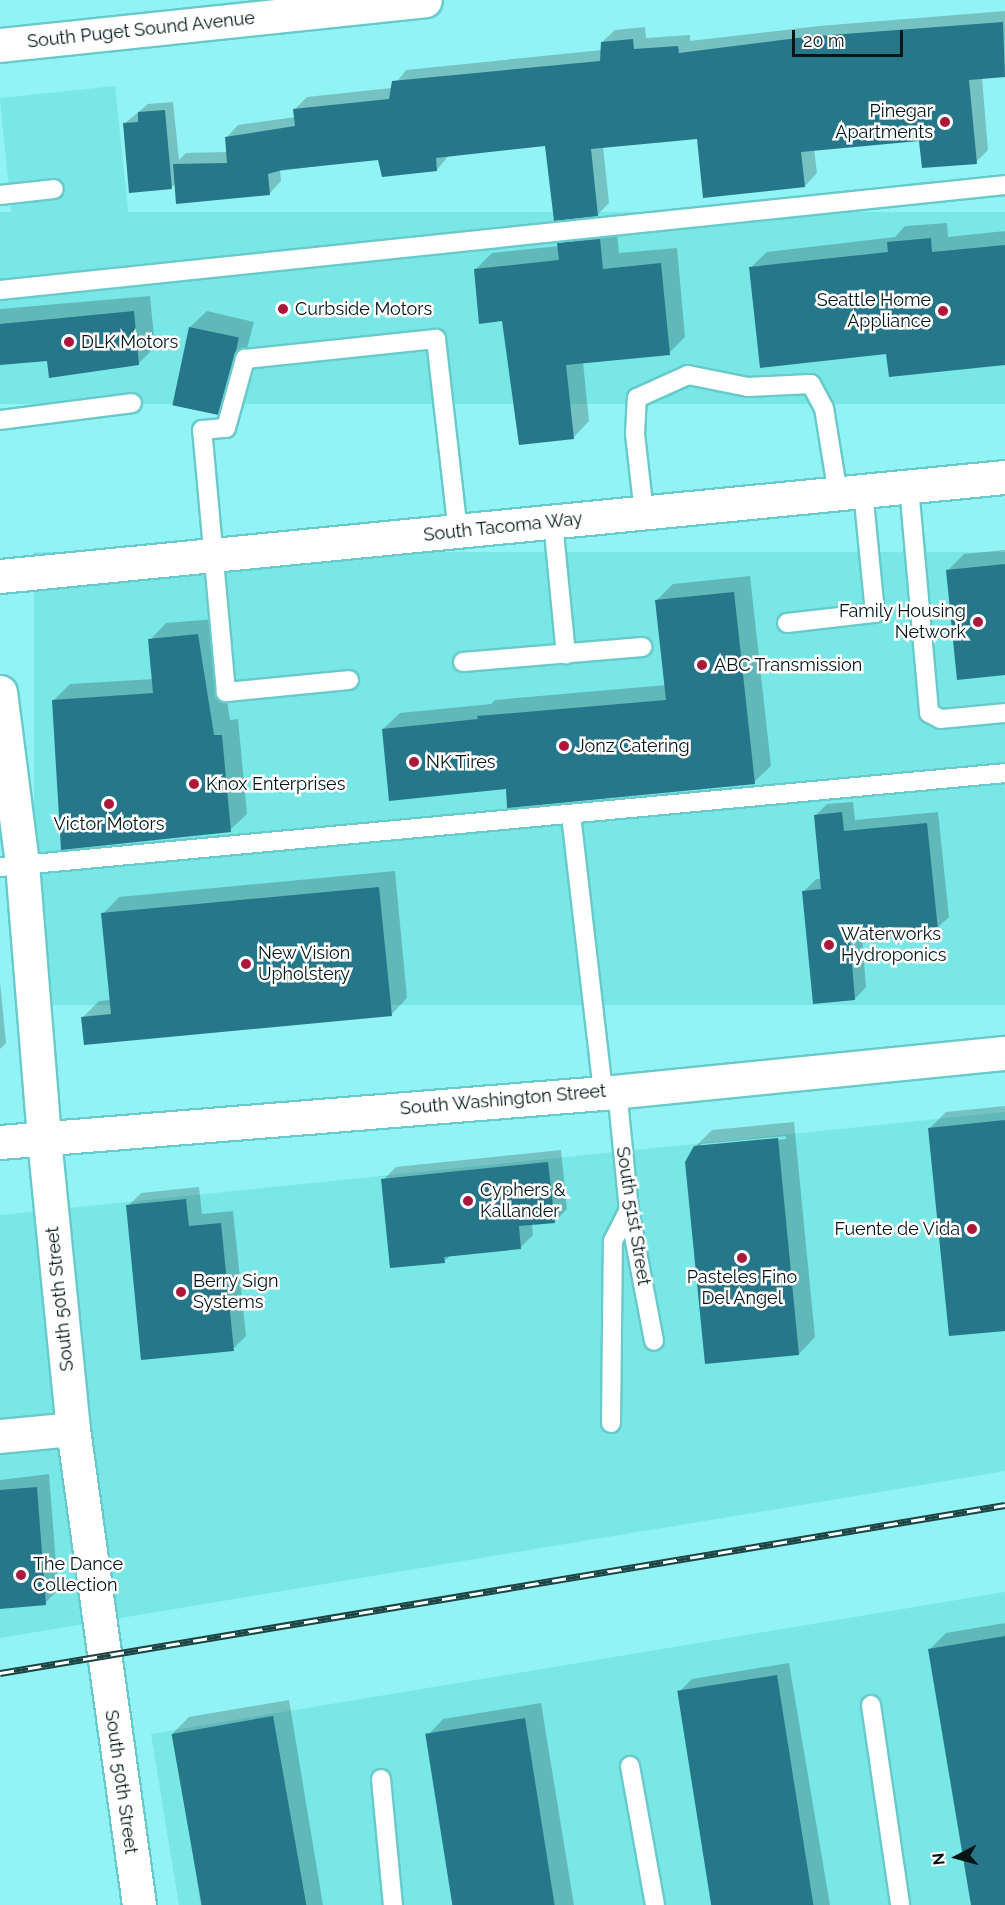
<!DOCTYPE html>
<style>
body{margin:0}
#map{position:relative;width:1005px;height:1905px;overflow:hidden;background:#91f3f3;font-family:Raleway,sans-serif}
div>[style]{position:absolute}
[style*='--x']{left:calc(var(--x)*1px);top:calc(var(--y)*1px);width:calc(var(--w)*1px);rotate:calc(var(--a)*1deg)}
.built>*{inset:0;background:#7ae7e7;transform-origin:0 0}
.shadow>*{inset:0;background:#0003}
.building>*{inset:0;background:#267789;transform-origin:0 0}
.roads{filter:drop-shadow(2px 0 #68caca) drop-shadow(-2px 0 #68caca) drop-shadow(0 2px #68caca) drop-shadow(0 -2px #68caca)}
.service>*{height:18px;margin:-9px;padding:0 9px;transform-origin:9px;border-radius:9px;background:#fff}
.minor>*{height:33px;margin:-16.5px;padding:0 16.5px;transform-origin:16.5px;border-radius:16.5px;background:#fff}
.tertiary>*{height:33px;margin:-16.5px;padding:0 16.5px;transform-origin:16.5px;border-radius:16.5px;background:#fff}
.secondary>*{height:33px;margin:-16.5px;padding:0 16.5px;transform-origin:16.5px;border-radius:16.5px;background:#fff}
.rail>*{height:7px;margin-top:-3.5px;transform-origin:0;background:repeating-linear-gradient(90deg,#fff 0 14px,#1f4343 0 28px);box-sizing:border-box;border-block:2px solid #1f4343}
.dots>*{width:16px;height:16px;translate:-50% -50%;box-sizing:border-box;border:3px solid #fff;border-radius:50%}
span{translate:-50% -50%;white-space:nowrap;text-align:center;line-height:1.15;-webkit-text-stroke:5px #fff;paint-order:stroke}
.street-label{font-size:18px;color:#021616}
.poi-label{font-size:18px;color:#021616}
.right{translate:-100% -50%;text-align:right}
.left{translate:0 -50%;text-align:left}
.north{position:absolute;left:927px;top:1827px;width:60px;height:60px;-webkit-text-stroke:4px #fff;paint-order:stroke;rotate:264deg;font-size:16px;font-weight:700;line-height:24px;text-align:center;color:#021616}
.north::after{content:'';display:block;margin:auto;width:21px;height:27px;background:#021616;clip-path:polygon(50% 0,100% 100%,50% 72%,0 100%)}
.scale{position:absolute;left:792px;top:30px;width:111px;height:27px;box-sizing:border-box;border:3px solid #021616;border-top:0;padding-left:8px;font-size:18px;line-height:21px;white-space:nowrap;color:#021616;-webkit-text-stroke:4px #fff;paint-order:stroke}
</style>
<div id="map">
<div class="built">
<i style="left:115px;top:86px;width:183px;height:116px;rotate:84deg"></i>
<i style="left:1005px;top:212px;width:192px;height:1010px;rotate:90deg"></i>
<i style="left:1005px;top:552px;width:453px;height:971px;rotate:90deg"></i>
<i style="clip-path:polygon(1005px 1112px,1005px 1471px,0 1638px,0 1215px)"></i>
<i style="clip-path:polygon(1005px 1592px,1005px 1905px,179px 1905px,151px 1734px)"></i>
</div>
<div class="shadow">
<i style="clip-path:polygon(1005px 11px,1005px 75px,982px 78px,988px 150px,976px 162px,921px 140px,814px 149px,817px 173px,805px 186px,698px 138px,603px 147px,609px 203px,597px 215px,547px 145px,449px 155px,437px 170px,379px 158px,280px 171px,281px 181px,269px 194px,176px 183px,172px 187px,124px 124px,148px 104px,173px 102px,179px 160px,186px 153px,227px 152px,226px 138px,238px 125px,296px 117px,295px 109px,307px 97px,392px 88px,406px 70px,602px 50px,602px 42px,615px 30px,645px 27px,646px 38px,690px 35px,690px 41px,819px 26px)"></i>
<i style="clip-path:polygon(616px 223px,619px 253px,677px 248px,685px 337px,669px 353px,583px 362px,589px 421px,573px 438px,475px 270px,492px 253px,559px 246px,575px 227px)"></i>
<i style="clip-path:polygon(947px 223px,948px 237px,1005px 231px,1005px 364px,888px 352px,750px 268px,767px 252px,895px 237px,905px 226px)"></i>
<i style="clip-path:polygon(150px 296px,155px 347px,139px 363px,48px 359px,0 364px,0 309px)"></i>
<i style="clip-path:polygon(207px 311px,254px 322px,234px 397px,217px 414px,190px 327px)"></i>
<i style="clip-path:polygon(1005px 550px,1005px 673px,948px 570px,964px 554px)"></i>
<i style="clip-path:polygon(750px 576px,771px 766px,754px 782px,507px 788px,383px 729px,400px 713px,491px 704px,495px 700px,666px 685px,657px 600px,673px 584px)"></i>
<i style="clip-path:polygon(215px 619px,230px 720px,238px 719px,247px 814px,230px 830px,63px 848px,53px 701px,70px 684px,154px 679px,150px 640px,166px 623px)"></i>
<i style="clip-path:polygon(853px 802px,855px 820px,938px 812px,949px 917px,937px 928px,862px 936px,866px 987px,855px 999px,804px 891px,816px 879px,822px 879px,815px 816px,827px 804px)"></i>
<i style="clip-path:polygon(395px 871px,407px 998px,391px 1015px,83px 1017px,99px 1001px,111px 1000px,103px 914px,119px 897px)"></i>
<i style="clip-path:polygon(0 982px,6px 1043px,0 1049px)"></i>
<i style="clip-path:polygon(1005px 1106px,1005px 1329px,930px 1128px,946px 1112px)"></i>
<i style="clip-path:polygon(evenodd,794px 1122px,815px 1337px,799px 1354px,695px 1147px,712px 1130px,794px 1122px,786px 1136px,786px 1139px,701px 1147px,701px 1144px,786px 1136px)"></i>
<i style="clip-path:polygon(561px 1150px,567px 1209px,554px 1222px,532px 1224px,533px 1235px,520px 1248px,451px 1255px,444px 1261px,383px 1180px,396px 1167px)"></i>
<i style="clip-path:polygon(199px 1187px,202px 1214px,233px 1211px,246px 1336px,233px 1349px,128px 1206px,141px 1193px)"></i>
<i style="clip-path:polygon(49px 1474px,58px 1590px,45px 1603px,0 1608px,0 1480px)"></i>
<i style="clip-path:polygon(1005px 1623px,1005px 1905px,972px 1905px,930px 1649px,946px 1633px)"></i>
<i style="clip-path:polygon(789px 1663px,830px 1905px,714px 1905px,679px 1692px,692px 1679px)"></i>
<i style="clip-path:polygon(289px 1700px,323px 1905px,201px 1905px,173px 1733px,189px 1717px)"></i>
<i style="clip-path:polygon(541px 1703px,574px 1905px,455px 1905px,427px 1736px,443px 1719px)"></i>
</div>
<div class="building">
<i style="clip-path:polygon(1003px 22px,1005px 77px,969px 80px,977px 164px,922px 168px,919px 141px,801px 152px,805px 187px,703px 198px,697px 139px,591px 149px,598px 216px,554px 221px,545px 146px,436px 158px,437px 171px,382px 177px,378px 160px,282px 170px,268px 174px,270px 195px,176px 204px,173px 164px,227px 163px,225px 137px,295px 126px,293px 109px,389px 99px,392px 81px,600px 61px,601px 42px,633px 39px,634px 49px,678px 46px,679px 53px,805px 37px)"></i>
<i style="clip-path:polygon(165px 110px,172px 189px,129px 193px,123px 123px,138px 122px,138px 112px)"></i>
<i style="clip-path:polygon(931px 238px,932px 252px,1005px 245px,1005px 365px,889px 377px,886px 354px,760px 368px,749px 267px,888px 252px,887px 242px)"></i>
<i style="clip-path:polygon(600px 239px,603px 269px,661px 263px,670px 355px,566px 365px,574px 439px,519px 445px,502px 321px,479px 324px,474px 269px,559px 260px,557px 243px)"></i>
<i style="clip-path:polygon(134px 311px,139px 365px,49px 378px,47px 361px,0 365px,0 324px)"></i>
<i style="left:189px;top:327px;width:51px;height:80px;rotate:12deg"></i>
<i style="clip-path:polygon(1005px 564px,1005px 675px,957px 680px,946px 570px)"></i>
<i style="clip-path:polygon(734px 592px,755px 784px,507px 808px,506px 789px,389px 801px,382px 729px,478px 719px,477px 716px,666px 700px,655px 600px)"></i>
<i style="clip-path:polygon(198px 634px,214px 735px,222px 735px,231px 832px,61px 850px,52px 700px,153px 693px,148px 639px)"></i>
<i style="clip-path:polygon(842px 812px,844px 831px,927px 823px,938px 930px,850px 939px,855px 1000px,813px 1004px,802px 891px,821px 889px,814px 815px)"></i>
<i style="clip-path:polygon(379px 887px,392px 1016px,84px 1045px,81px 1017px,111px 1014px,101px 913px)"></i>
<i style="clip-path:polygon(1005px 1120px,1005px 1331px,949px 1336px,928px 1128px)"></i>
<i style="clip-path:polygon(778px 1138px,799px 1355px,705px 1364px,685px 1162px,694px 1146px)"></i>
<i style="clip-path:polygon(548px 1162px,555px 1223px,519px 1226px,521px 1249px,444px 1257px,445px 1263px,390px 1268px,381px 1179px)"></i>
<i style="clip-path:polygon(186px 1199px,189px 1226px,221px 1223px,234px 1351px,141px 1360px,126px 1205px)"></i>
<i style="clip-path:polygon(37px 1487px,46px 1605px,0 1609px,0 1490px)"></i>
<i style="clip-path:polygon(1005px 1636px,1005px 1905px,971px 1905px,928px 1649px)"></i>
<i style="left:777px;top:1675px;width:233px;height:101px;rotate:81deg"></i>
<i style="left:273px;top:1716px;width:192px;height:103px;rotate:80deg"></i>
<i style="left:525px;top:1718px;width:190px;height:101px;rotate:81deg"></i>
</div>
<div class="roads">
<div class="service">
<i style="--x:0;--y:195;--w:54;--a:-6.3"></i>
<i style="--x:0;--y:290;--w:1010;--a:-5.96"></i>
<i style="--x:0;--y:420;--w:133;--a:-7.3"></i>
<i style="--x:909;--y:487;--w:227;--a:84.9"></i>
<i style="--x:929;--y:713;--w:13;--a:27"></i>
<i style="--x:941;--y:719;--w:64;--a:-5.4"></i>
<i style="--x:644;--y:513;--w:80;--a:-96.5"></i>
<i style="--x:635;--y:434;--w:36;--a:-87"></i>
<i style="--x:637;--y:398;--w:56;--a:-24.3"></i>
<i style="--x:688;--y:375;--w:61;--a:11.3"></i>
<i style="--x:748;--y:387;--w:63;--a:-2.7"></i>
<i style="--x:811;--y:384;--w:27;--a:62"></i>
<i style="--x:824;--y:408;--w:87;--a:80.8"></i>
<i style="--x:553;--y:522;--w:133;--a:84.4"></i>
<i style="--x:787;--y:623;--w:89;--a:-6.5"></i>
<i style="--x:875;--y:613;--w:123;--a:-95.6"></i>
<i style="--x:463;--y:662;--w:180;--a:-4.8"></i>
<i style="--x:349;--y:680;--w:124;--a:174.4"></i>
<i style="--x:226;--y:692;--w:263;--a:-95.2"></i>
<i style="--x:202;--y:430;--w:24;--a:-5"></i>
<i style="--x:226;--y:428;--w:72;--a:-74.6"></i>
<i style="--x:245;--y:359;--w:192;--a:-6"></i>
<i style="--x:436;--y:339;--w:193;--a:83.5"></i>
<i style="--x:571;--y:815;--w:280;--a:83.4"></i>
<i style="--x:0;--y:867;--w:1009;--a:-5.34"></i>
<i style="--x:617;--y:1090;--w:121;--a:84.3"></i>
<i style="--x:629;--y:1210;--w:133;--a:79.2"></i>
<i style="--x:611;--y:1423;--w:182;--a:-89.4"></i>
<i style="--x:613;--y:1241;--w:35;--a:-63"></i>
<i style="--x:871;--y:1705;--w:202;--a:81.7"></i>
<i style="--x:630;--y:1766;--w:141;--a:79.8"></i>
<i style="--x:381;--y:1779;--w:127;--a:84.6"></i>
</div>
<div class="minor">
<i style="--x:0;--y:692;--w:173;--a:82.7"></i>
<i style="--x:22;--y:864;--w:276;--a:85.4"></i>
<i style="--x:44;--y:1139;--w:291;--a:84.3"></i>
<i style="--x:73;--y:1429;--w:481;--a:82.1"></i>
<i style="--x:0;--y:1436;--w:73;--a:-5.5"></i>
</div>
<div class="tertiary">
<i style="--x:0;--y:45;--w:427;--a:-6"></i>
<i style="--x:0;--y:1142;--w:605;--a:-4.65"></i>
<i style="--x:603;--y:1093;--w:404;--a:-5.7"></i>
</div>
<div class="secondary">
<i style="--x:0;--y:576;--w:1010;--a:-5.63"></i>
</div>
</div>
<div class="rail">
<i style="--x:0;--y:1673;--w:1019;--a:-9.49"></i>
</div>
<div class="dots">
<i style="left:945px;top:122px;background:#ac173b"></i>
<i style="left:283px;top:309px;background:#ac173b"></i>
<i style="left:943px;top:311px;background:#ac173b"></i>
<i style="left:69px;top:342px;background:#ac173b"></i>
<i style="left:978px;top:622px;background:#ac173b"></i>
<i style="left:702px;top:665px;background:#ac173b"></i>
<i style="left:564px;top:746px;background:#ac173b"></i>
<i style="left:414px;top:762px;background:#ac173b"></i>
<i style="left:194px;top:784px;background:#ac173b"></i>
<i style="left:109px;top:804px;background:#ac173b"></i>
<i style="left:829px;top:945px;background:#ac173b"></i>
<i style="left:246px;top:964px;background:#ac173b"></i>
<i style="left:468px;top:1201px;background:#ac173b"></i>
<i style="left:972px;top:1229px;background:#ac173b"></i>
<i style="left:742px;top:1258px;background:#ac173b"></i>
<i style="left:181px;top:1292px;background:#ac173b"></i>
<i style="left:21px;top:1575px;background:#ac173b"></i>
</div>
<div class="street-label">
<span style="left:141px;top:30px;rotate:-6deg">South Puget Sound Avenue</span>
<span style="left:503px;top:527px;rotate:-6deg">South Tacoma Way</span>
<span style="left:503px;top:1100px;rotate:-5deg">South Washington Street</span>
<span style="left:633px;top:1216px;rotate:81deg">South 51st Street</span>
<span style="left:60px;top:1299px;rotate:-96deg">South 50th Street</span>
<span style="left:121px;top:1782px;rotate:82deg">South 50th Street</span>
</div>
<div class="poi-label">
<span class="right" style="left:933px;top:122px">Pinegar<br>Apartments</span>
<span class="right" style="left:931px;top:311px">Seattle Home<br>Appliance</span>
<span class="left" style="left:295px;top:309px">Curbside Motors</span>
<span class="left" style="left:81px;top:342px">DLK Motors</span>
<span class="right" style="left:966px;top:622px">Family Housing<br>Network</span>
<span class="left" style="left:714px;top:665px">ABC Transmission</span>
<span class="left" style="left:576px;top:746px">Jonz Catering</span>
<span class="left" style="left:426px;top:762px">NK Tires</span>
<span class="left" style="left:206px;top:784px">Knox Enterprises</span>
<span style="left:109px;top:824px">Victor Motors</span>
<span class="left" style="left:841px;top:945px">Waterworks<br>Hydroponics</span>
<span class="left" style="left:258px;top:964px">New Vision<br>Upholstery</span>
<span class="left" style="left:480px;top:1201px">Cyphers &amp;<br>Kallander</span>
<span class="right" style="left:960px;top:1229px">Fuente de Vida</span>
<span style="left:742px;top:1288px">Pasteles Fino<br>Del Angel</span>
<span class="left" style="left:193px;top:1292px">Berry Sign<br>Systems</span>
<span class="left" style="left:33px;top:1575px">The Dance<br>Collection</span>
</div>
<div class="north">N</div>
<div class="scale">20 m</div>
</div>
